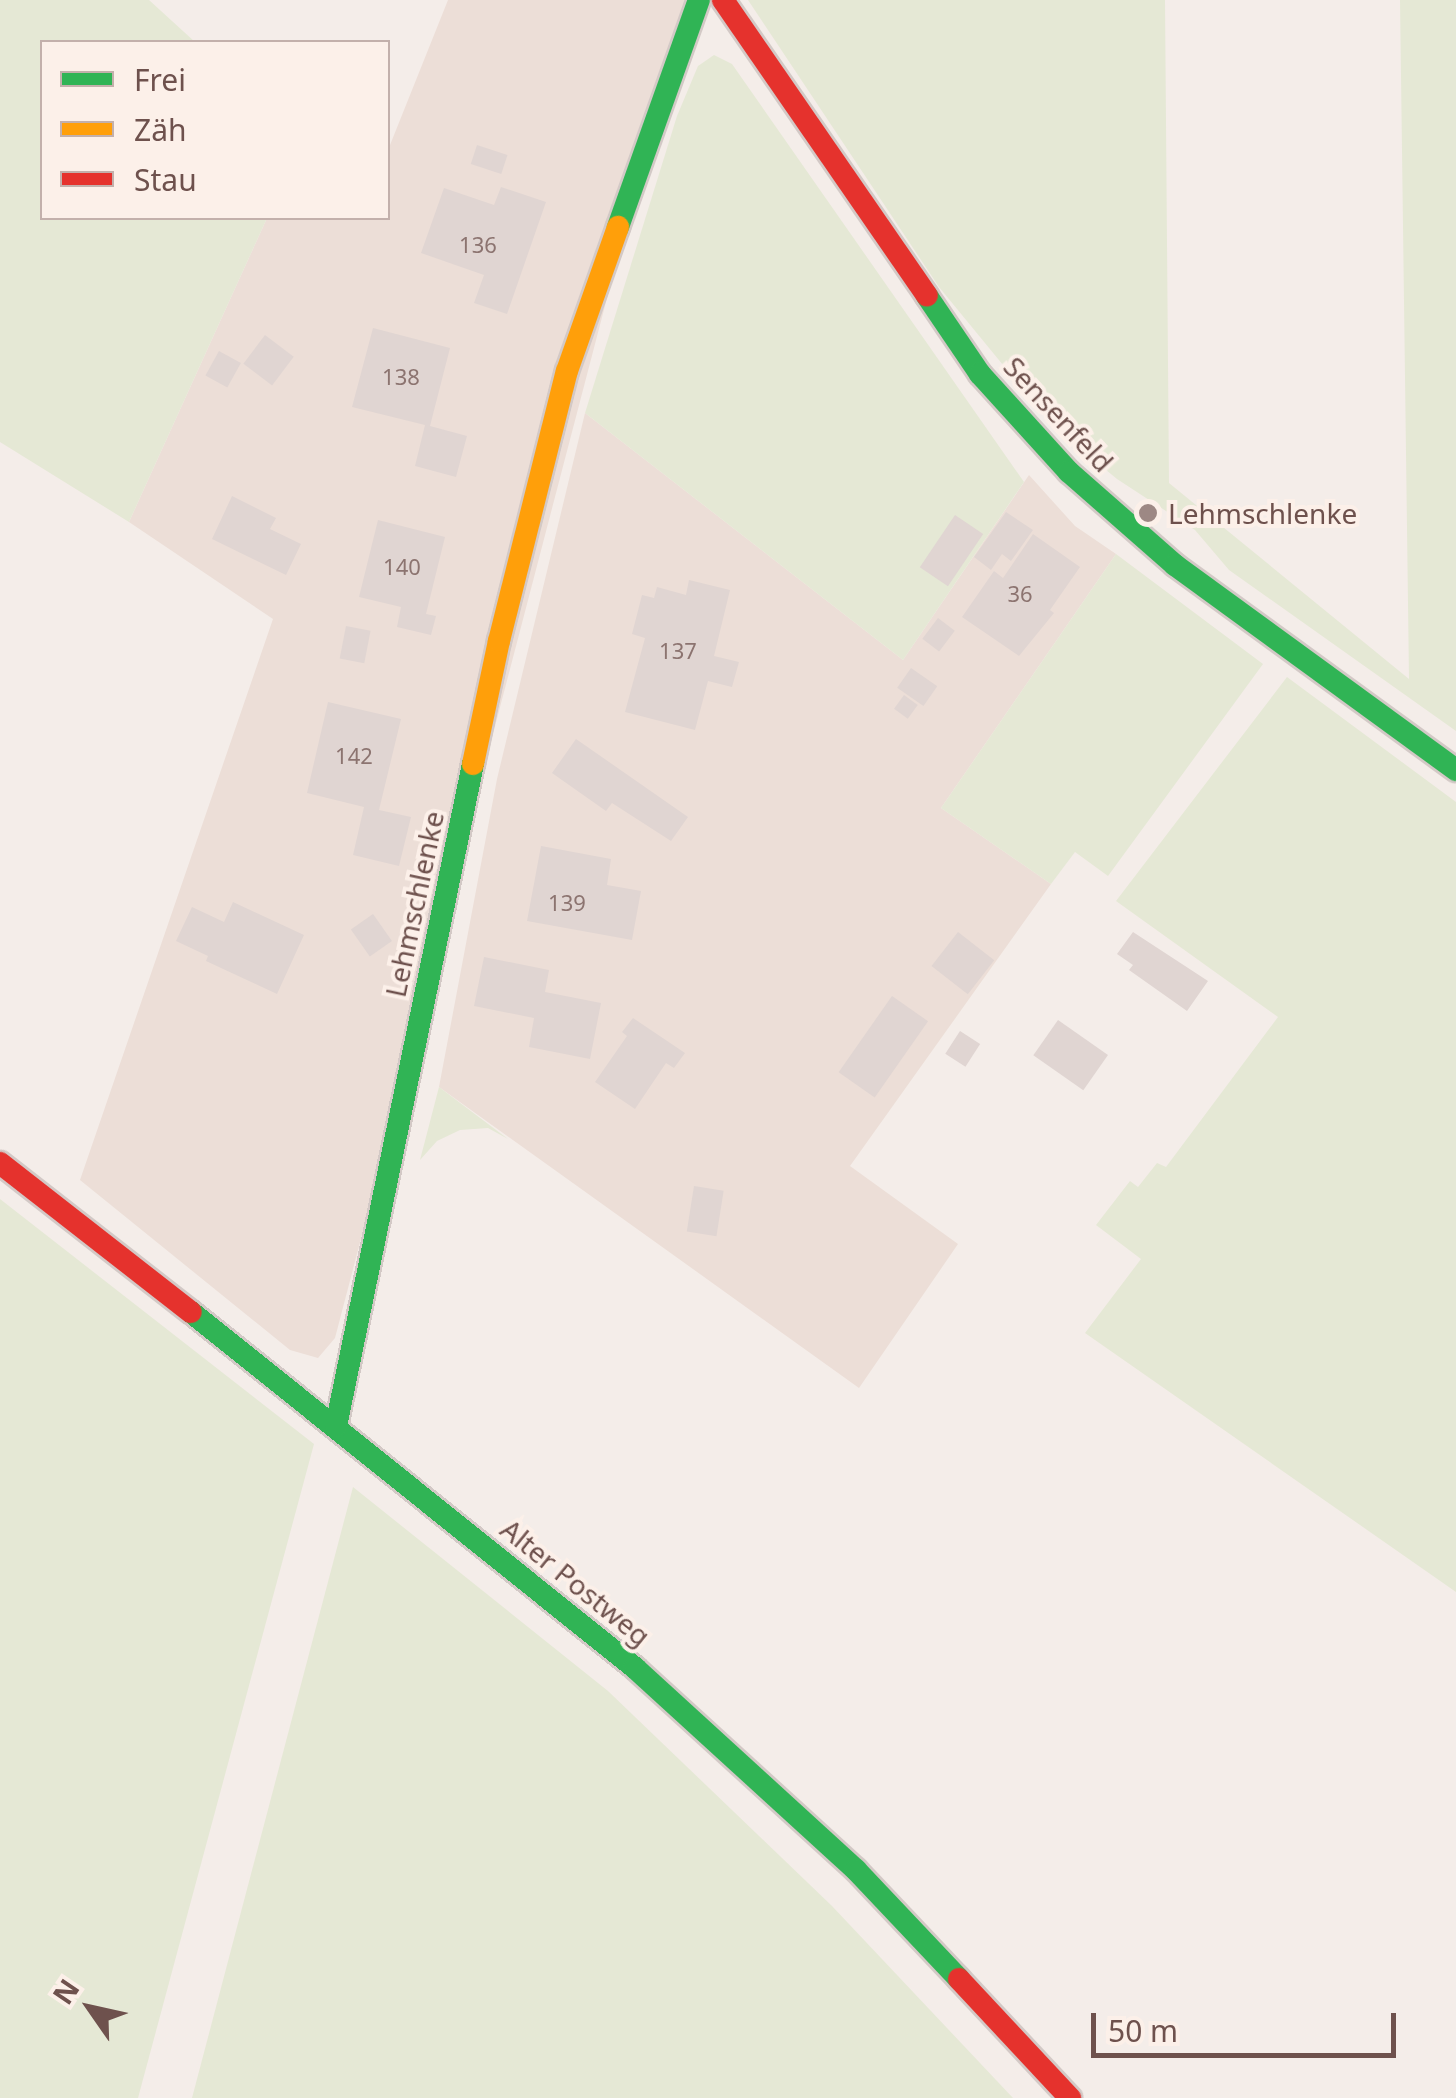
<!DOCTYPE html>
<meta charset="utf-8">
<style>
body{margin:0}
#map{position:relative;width:1456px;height:2098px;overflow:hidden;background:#f4ede9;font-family:"Noto Sans",sans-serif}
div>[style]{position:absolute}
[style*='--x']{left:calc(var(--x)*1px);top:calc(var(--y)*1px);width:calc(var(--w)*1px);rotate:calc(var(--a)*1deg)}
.residential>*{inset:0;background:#ecded7}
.green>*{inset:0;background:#e5e8d5}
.building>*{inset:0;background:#e0d5d2;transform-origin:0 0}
.roads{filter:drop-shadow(2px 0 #d3c9c6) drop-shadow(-2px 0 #d3c9c6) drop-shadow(0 2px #d3c9c6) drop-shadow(0 -2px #d3c9c6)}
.fast>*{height:22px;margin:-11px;padding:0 11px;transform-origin:11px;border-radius:11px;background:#30b455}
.slow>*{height:22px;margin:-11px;padding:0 11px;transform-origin:11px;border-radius:11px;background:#ff9f0a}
.jam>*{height:22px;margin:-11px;padding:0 11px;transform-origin:11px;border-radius:11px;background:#e5322d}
.dots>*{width:28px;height:28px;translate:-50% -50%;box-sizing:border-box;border:5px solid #fcf0e9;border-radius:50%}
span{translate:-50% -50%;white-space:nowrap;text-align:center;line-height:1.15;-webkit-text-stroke:8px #fcf0e9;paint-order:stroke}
.number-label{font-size:22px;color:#8c7470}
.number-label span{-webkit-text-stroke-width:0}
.street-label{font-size:28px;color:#6e514d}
.poi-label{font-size:28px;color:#6e514d}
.left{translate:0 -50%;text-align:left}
.legend{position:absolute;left:40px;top:40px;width:350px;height:180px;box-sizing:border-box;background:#fcf0e9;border:2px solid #c3b0ab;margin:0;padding:12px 18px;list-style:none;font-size:30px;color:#6e514d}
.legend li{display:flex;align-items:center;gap:20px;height:50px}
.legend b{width:50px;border:2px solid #c3b0ab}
.north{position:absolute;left:40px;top:1958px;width:100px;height:100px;-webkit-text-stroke:8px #fcf0e9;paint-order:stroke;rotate:304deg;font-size:28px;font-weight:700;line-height:40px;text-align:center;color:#6e514d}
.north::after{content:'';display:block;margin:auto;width:35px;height:45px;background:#6e514d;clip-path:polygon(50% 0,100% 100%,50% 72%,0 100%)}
.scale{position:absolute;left:1091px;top:2013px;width:305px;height:45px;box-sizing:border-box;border:5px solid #6e514d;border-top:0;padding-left:12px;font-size:30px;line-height:35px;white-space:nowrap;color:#6e514d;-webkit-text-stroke:8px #fcf0e9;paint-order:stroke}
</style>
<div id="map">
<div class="residential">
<i style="clip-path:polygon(448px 0,685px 0,335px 1338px,318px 1358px,290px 1350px,80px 1180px,273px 619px,129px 522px,267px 218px,388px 218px,388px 150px)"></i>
<i style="clip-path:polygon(585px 413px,903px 660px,1029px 475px,1075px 526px,1116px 554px,941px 808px,1051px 884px,850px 1166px,958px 1244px,859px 1388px,439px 1087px,497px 779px)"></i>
</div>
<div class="green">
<i style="clip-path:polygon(0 0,149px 0,195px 42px,42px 42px,42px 218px,267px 218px,129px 522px,0 442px)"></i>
<i style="clip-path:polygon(748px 0,1165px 0,1169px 483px,1409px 679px,1400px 0,1456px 0,1456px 731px,1229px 570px,1195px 530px,1117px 479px,1054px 427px,939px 287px)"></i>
<i style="clip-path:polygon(714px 55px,732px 64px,1024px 482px,903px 660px,585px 413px,677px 116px,698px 66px)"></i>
<i style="clip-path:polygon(1116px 554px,1263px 664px,1108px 876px,1075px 852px,1051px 884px,941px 808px)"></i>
<i style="clip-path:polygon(1287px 677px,1456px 802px,1456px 1592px,1085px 1333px,1141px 1259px,1096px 1225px,1130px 1181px,1138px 1187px,1157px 1163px,1166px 1167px,1278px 1017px,1116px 901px)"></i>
<i style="clip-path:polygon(439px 1087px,508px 1139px,488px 1128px,460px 1130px,437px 1141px,420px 1160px)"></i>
<i style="clip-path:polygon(0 1199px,314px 1444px,138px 2098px,0 2098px)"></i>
<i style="clip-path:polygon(353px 1487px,608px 1691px,832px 1906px,1013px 2098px,192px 2098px)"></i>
</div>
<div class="building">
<i style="left:477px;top:145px;width:32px;height:20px;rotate:18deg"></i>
<i style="clip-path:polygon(501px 187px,546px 202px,507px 314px,474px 303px,484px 275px,421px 253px,444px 188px,494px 205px)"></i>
<i style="clip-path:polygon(373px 328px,450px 348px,430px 426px,467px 436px,456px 477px,415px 466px,425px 425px,352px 407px)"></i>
<i style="left:265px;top:335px;width:36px;height:36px;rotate:37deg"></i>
<i style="left:219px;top:351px;width:25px;height:28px;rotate:29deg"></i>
<i style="clip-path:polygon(232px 496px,276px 518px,270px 529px,301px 544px,286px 575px,212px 539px)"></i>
<i style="clip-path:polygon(1006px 512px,1033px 530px,1011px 561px,1002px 554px,991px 570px,974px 557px)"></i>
<i style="left:955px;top:515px;width:34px;height:63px;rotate:34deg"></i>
<i style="clip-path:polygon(378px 520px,445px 537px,426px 614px,436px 616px,431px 635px,397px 627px,401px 607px,359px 597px)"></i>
<i style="clip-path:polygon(1033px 534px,1080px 567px,1050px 610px,1054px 613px,1019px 656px,962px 617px,994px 571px,1003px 578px)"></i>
<i style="clip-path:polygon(689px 580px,730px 590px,714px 656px,739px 662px,732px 687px,708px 681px,695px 730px,625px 712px,645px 638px,632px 634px,642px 595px,654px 598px,657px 587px,686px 595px)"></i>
<i style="left:938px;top:618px;width:21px;height:26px;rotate:37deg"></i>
<i style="left:346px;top:626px;width:25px;height:33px;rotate:11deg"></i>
<i style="left:911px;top:668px;width:32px;height:24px;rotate:35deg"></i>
<i style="left:904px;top:695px;width:17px;height:17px;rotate:36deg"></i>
<i style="clip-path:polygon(328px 702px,401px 719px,379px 810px,411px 817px,399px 866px,353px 855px,364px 807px,307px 793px)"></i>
<i style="clip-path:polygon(576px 739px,688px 817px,671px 841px,612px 803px,606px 811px,552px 773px)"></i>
<i style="clip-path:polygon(541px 846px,611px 859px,607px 885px,641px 891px,632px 940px,527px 921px)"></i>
<i style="clip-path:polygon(233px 902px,304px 935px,277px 994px,206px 961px,208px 956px,176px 941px,192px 907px,224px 922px)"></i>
<i style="left:373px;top:914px;width:33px;height:27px;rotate:55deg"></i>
<i style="left:958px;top:932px;width:46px;height:43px;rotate:38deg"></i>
<i style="clip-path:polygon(1133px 932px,1208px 981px,1187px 1011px,1129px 970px,1133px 965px,1117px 954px)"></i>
<i style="clip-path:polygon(484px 957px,549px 970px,545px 992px,601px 1003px,590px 1059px,529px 1047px,534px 1018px,474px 1006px)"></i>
<i style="left:892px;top:996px;width:44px;height:93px;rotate:35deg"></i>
<i style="clip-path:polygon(633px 1018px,685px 1053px,674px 1068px,666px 1063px,635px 1109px,595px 1082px,627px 1036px,622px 1032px)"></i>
<i style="left:1058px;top:1020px;width:61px;height:43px;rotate:35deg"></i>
<i style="left:960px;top:1031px;width:24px;height:27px;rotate:33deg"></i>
<i style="left:694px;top:1186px;width:30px;height:46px;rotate:9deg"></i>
</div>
<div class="roads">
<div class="fast">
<i style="--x:618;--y:227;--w:241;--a:-70.4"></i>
<i style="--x:927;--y:296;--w:94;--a:55.8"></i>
<i style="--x:980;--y:374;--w:132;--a:47.8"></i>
<i style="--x:1069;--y:472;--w:141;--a:41.3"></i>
<i style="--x:1175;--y:565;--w:348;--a:36.1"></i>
<i style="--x:191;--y:1312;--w:569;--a:38.72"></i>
<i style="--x:635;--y:1668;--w:299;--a:42.4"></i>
<i style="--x:856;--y:1870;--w:150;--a:46.6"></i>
<i style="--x:336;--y:1426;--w:676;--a:-78.31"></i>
</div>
<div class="slow">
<i style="--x:473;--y:764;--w:126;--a:-78.1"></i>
<i style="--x:499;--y:641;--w:278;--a:-75.9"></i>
<i style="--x:567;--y:371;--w:153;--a:-70.5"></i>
</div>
<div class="jam">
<i style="--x:723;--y:0;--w:359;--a:55.4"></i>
<i style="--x:0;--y:1163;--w:242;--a:38"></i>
<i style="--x:959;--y:1979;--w:163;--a:47"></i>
</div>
</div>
<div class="dots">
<i style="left:1148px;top:513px;background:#9d8884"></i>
</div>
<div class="number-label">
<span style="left:478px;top:245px">136</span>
<span style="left:401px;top:377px">138</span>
<span style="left:402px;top:567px">140</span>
<span style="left:1020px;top:594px">36</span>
<span style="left:678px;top:651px">137</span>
<span style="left:354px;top:756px">142</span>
<span style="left:567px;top:903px">139</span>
</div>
<div class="street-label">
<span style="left:1059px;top:414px;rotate:47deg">Sensenfeld</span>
<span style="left:414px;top:904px;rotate:-78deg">Lehmschlenke</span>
<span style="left:576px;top:1582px;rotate:39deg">Alter Postweg</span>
</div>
<div class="poi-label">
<span class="left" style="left:1168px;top:513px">Lehmschlenke</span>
</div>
<ul class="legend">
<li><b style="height:12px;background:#30b455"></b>Frei</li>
<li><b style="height:12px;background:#ff9f0a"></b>Zäh</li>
<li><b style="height:12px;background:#e5322d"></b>Stau</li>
</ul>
<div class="north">N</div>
<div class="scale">50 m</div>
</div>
